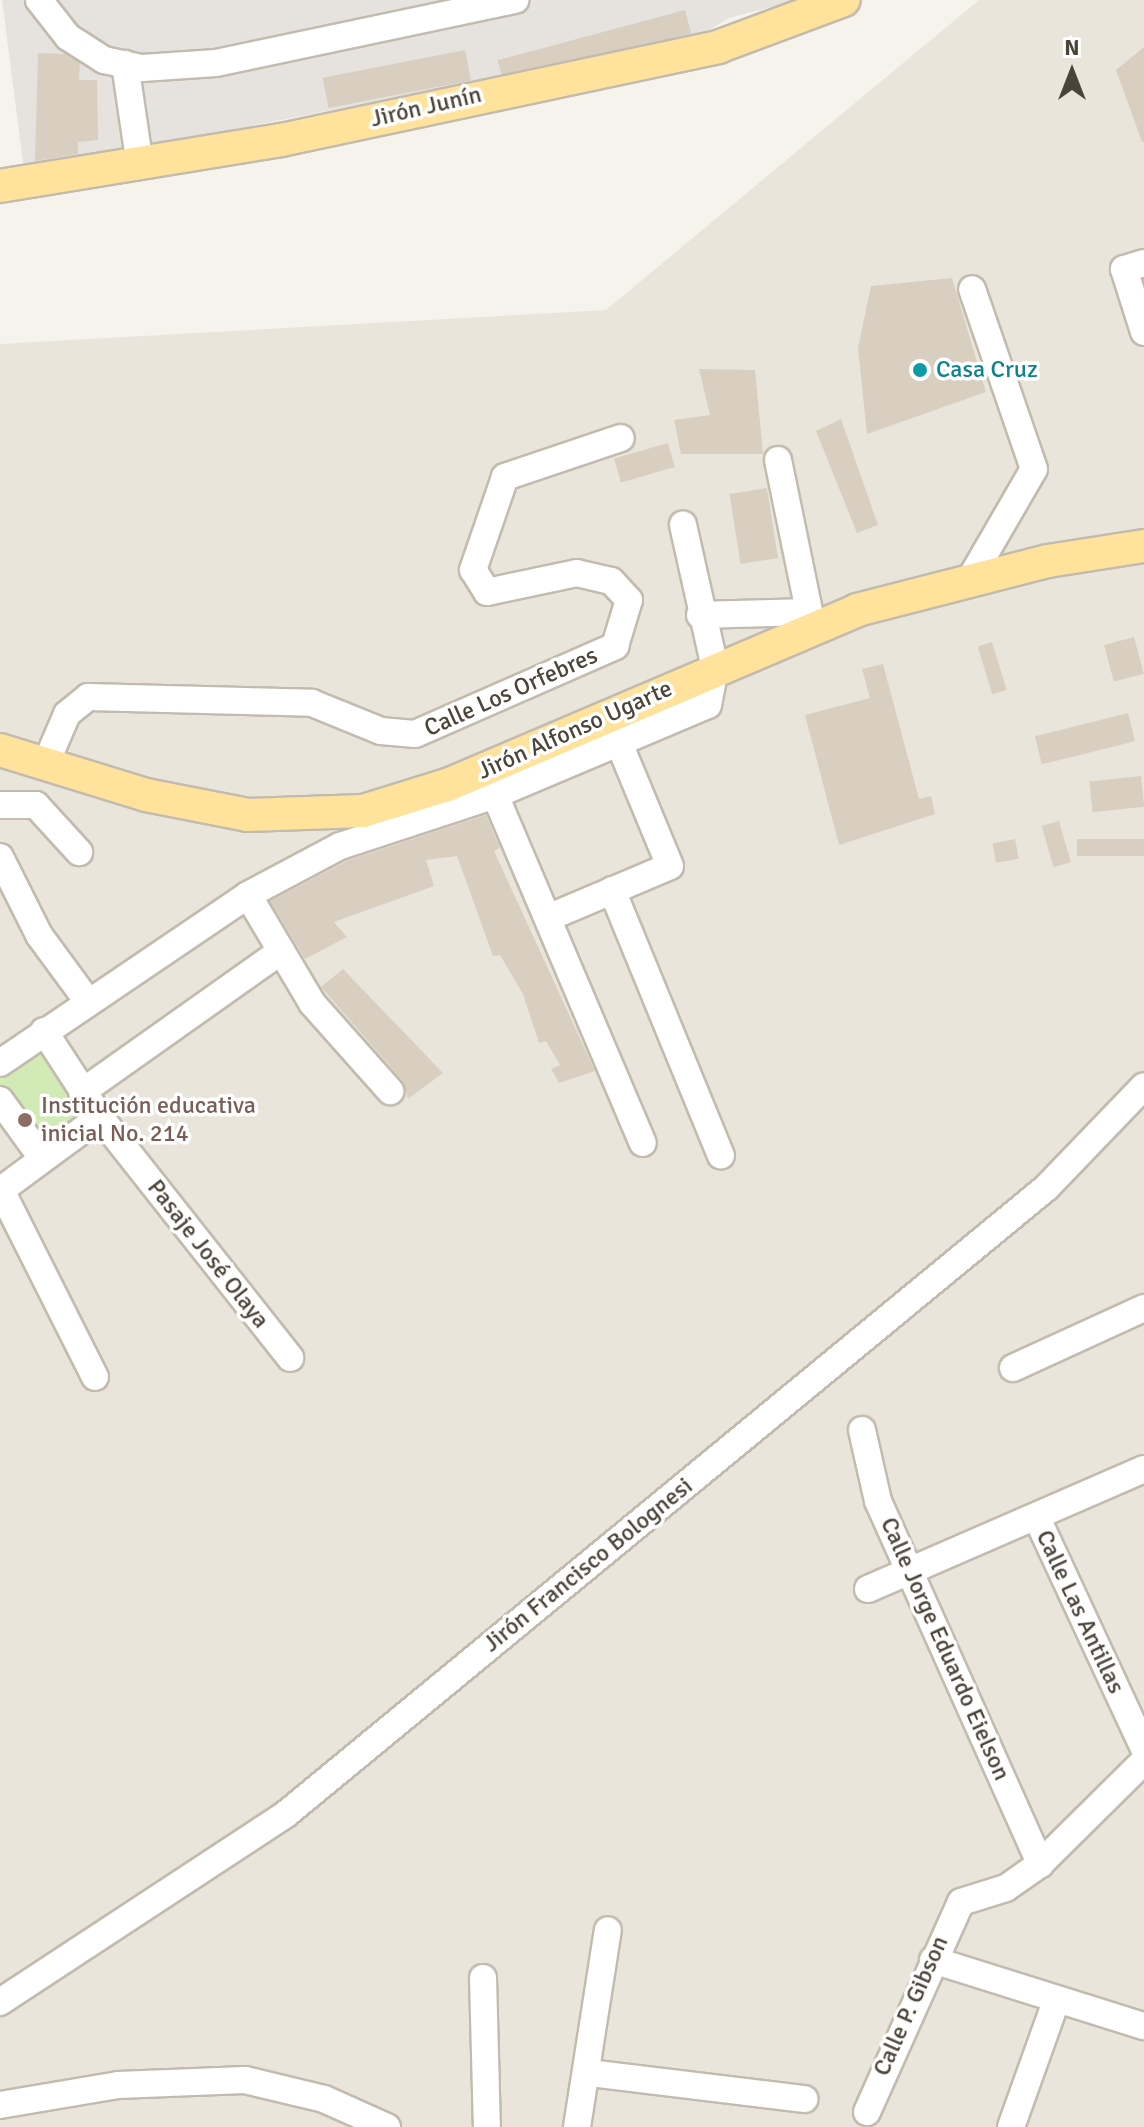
<!DOCTYPE html>
<meta charset="utf-8">
<style>
body{margin:0}
#map{position:relative;width:1144px;height:2127px;overflow:hidden;background:#f6f3ec;font-family:Signika,sans-serif}
div>[style]{position:absolute}
[style*='--x']{left:calc(var(--x)*1px);top:calc(var(--y)*1px);width:calc(var(--w)*1px);rotate:calc(var(--a)*1deg)}
.residential>*{inset:0;background:#eae5da}
.industrial>*{inset:0;background:#e6e2dd}
.green>*{inset:0;background:#d2eab5}
.building>*{inset:0;background:#d8cfc1;transform-origin:0 0}
.roads{filter:drop-shadow(2px 0 #c2bbae) drop-shadow(-2px 0 #c2bbae) drop-shadow(0 2px #c2bbae) drop-shadow(0 -2px #c2bbae)}
.minor>*{height:26px;margin:-13px;padding:0 13px;transform-origin:13px;border-radius:13px;background:#fff}
.major>*{height:32px;margin:-16px;padding:0 16px;transform-origin:16px;border-radius:16px;background:#ffe39c}
.dots>*{width:22px;height:22px;translate:-50% -50%;box-sizing:border-box;border:4px solid #fff;border-radius:50%}
span{translate:-50% -50%;white-space:nowrap;text-align:center;line-height:1.15;-webkit-text-stroke:7px #fff;paint-order:stroke}
.street-label{font-size:24px;color:#4b4439}
.culture-label{font-size:24px;color:#0d838f}
.left{translate:0 -50%;text-align:left}
.education-label{font-size:24px;color:#785e54}
.north{position:absolute;left:1032px;top:32px;width:80px;height:80px;-webkit-text-stroke:6px #fff;paint-order:stroke;rotate:0deg;font-size:22px;font-weight:700;line-height:32px;text-align:center;color:#4b4439}
.north::after{content:'';display:block;margin:auto;width:28px;height:36px;background:#4b4439;clip-path:polygon(50% 0,100% 100%,50% 72%,0 100%)}
</style>
<div id="map">
<div class="residential">
<i style="clip-path:polygon(979px 0,1144px 0,1144px 2127px,0 2127px,0 344px,606px 310px)"></i>
</div>
<div class="industrial">
<i style="clip-path:polygon(2px 0,799px 0,729px 18px,693px 40px,24px 170px)"></i>
</div>
<div class="green">
<i style="clip-path:polygon(38px 1045px,89px 1118px,42px 1150px,0 1089px,0 1071px)"></i>
</div>
<div class="building">
<i style="left:685px;top:10px;width:24px;height:194px;rotate:75deg"></i>
<i style="clip-path:polygon(1144px 47px,1144px 142px,1142px 142px,1116px 70px)"></i>
<i style="left:465px;top:50px;width:31px;height:145px;rotate:79deg"></i>
<i style="clip-path:polygon(38px 53px,65px 54px,80px 63px,79px 80px,97px 80px,98px 140px,78px 142px,78px 154px,35px 161px)"></i>
<i style="clip-path:polygon(952px 278px,986px 392px,867px 434px,858px 348px,871px 286px)"></i>
<i style="clip-path:polygon(699px 369px,755px 370px,763px 454px,681px 454px,674px 420px,710px 415px)"></i>
<i style="clip-path:polygon(841px 419px,878px 525px,857px 533px,816px 431px)"></i>
<i style="left:668px;top:443px;width:25px;height:56px;rotate:74deg"></i>
<i style="left:767px;top:488px;width:71px;height:38px;rotate:81deg"></i>
<i style="left:1134px;top:637px;width:38px;height:31px;rotate:75deg"></i>
<i style="left:992px;top:642px;width:50px;height:15px;rotate:73deg"></i>
<i style="clip-path:polygon(883px 664px,919px 799px,931px 796px,935px 814px,839px 845px,805px 715px,870px 698px,862px 669px)"></i>
<i style="left:1128px;top:713px;width:29px;height:96px;rotate:76deg"></i>
<i style="left:1141px;top:776px;width:31px;height:52px;rotate:84deg"></i>
<i style="clip-path:polygon(486px 815px,500px 848px,494px 851px,595px 1071px,559px 1083px,551px 1069px,560px 1065px,546px 1041px,539px 1043px,523px 994px,500px 955px,493px 956px,457px 856px,426px 860px,434px 886px,334px 922px,347px 937px,305px 959px,270px 901px,349px 860px)"></i>
<i style="left:1059px;top:821px;width:43px;height:18px;rotate:74deg"></i>
<i style="left:1015px;top:839px;width:20px;height:23px;rotate:79deg"></i>
<i style="left:1144px;top:839px;width:17px;height:67px;rotate:90deg"></i>
<i style="clip-path:polygon(343px 969px,443px 1073px,408px 1099px,402px 1080px,321px 987px)"></i>
</div>
<div class="roads">
<div class="minor">
<i style="--x:39;--y:0;--w:47;--a:51.9"></i>
<i style="--x:68;--y:37;--w:43;--a:32.6"></i>
<i style="--x:104;--y:60;--w:39;--a:12"></i>
<i style="--x:142;--y:68;--w:74;--a:-3.9"></i>
<i style="--x:216;--y:63;--w:306;--a:-11.9"></i>
<i style="--x:125;--y:64;--w:103;--a:81.6"></i>
<i style="--x:1144;--y:263;--w:21;--a:163"></i>
<i style="--x:1124;--y:269;--w:66;--a:72.4"></i>
<i style="--x:778;--y:460;--w:174;--a:78.4"></i>
<i style="--x:969;--y:581;--w:129;--a:-59.9"></i>
<i style="--x:1034;--y:469;--w:190;--a:-109"></i>
<i style="--x:700;--y:615;--w:107;--a:-1.6"></i>
<i style="--x:46;--y:763;--w:53;--a:-66.8"></i>
<i style="--x:67;--y:714;--w:27;--a:-39"></i>
<i style="--x:88;--y:697;--w:224;--a:1.5"></i>
<i style="--x:312;--y:703;--w:74;--a:22.1"></i>
<i style="--x:381;--y:731;--w:34;--a:5"></i>
<i style="--x:415;--y:734;--w:219;--a:-23.7"></i>
<i style="--x:615;--y:646;--w:48;--a:-73.1"></i>
<i style="--x:629;--y:600;--w:26;--a:-133"></i>
<i style="--x:611;--y:581;--w:35;--a:-167"></i>
<i style="--x:577;--y:573;--w:92;--a:168.1"></i>
<i style="--x:487;--y:592;--w:26;--a:-122"></i>
<i style="--x:473;--y:570;--w:98;--a:-71"></i>
<i style="--x:505;--y:477;--w:122;--a:-18.6"></i>
<i style="--x:495;--y:795;--w:378;--a:67"></i>
<i style="--x:0;--y:805;--w:36;--a:0"></i>
<i style="--x:36;--y:805;--w:64;--a:47.5"></i>
<i style="--x:0;--y:857;--w:87;--a:63.4"></i>
<i style="--x:39;--y:935;--w:79;--a:53.7"></i>
<i style="--x:612;--y:890;--w:287;--a:67.7"></i>
<i style="--x:248;--y:895;--w:126;--a:59.3"></i>
<i style="--x:312;--y:1003;--w:118;--a:48.4"></i>
<i style="--x:550;--y:917;--w:130;--a:-23"></i>
<i style="--x:670;--y:866;--w:131;--a:-112.5"></i>
<i style="--x:44;--y:1031;--w:103;--a:56.9"></i>
<i style="--x:100;--y:1117;--w:307;--a:51.7"></i>
<i style="--x:0;--y:1063;--w:300;--a:-34.1"></i>
<i style="--x:248;--y:895;--w:104;--a:-28"></i>
<i style="--x:340;--y:846;--w:163;--a:-18.2"></i>
<i style="--x:495;--y:795;--w:231;--a:-22.9"></i>
<i style="--x:708;--y:705;--w:38;--a:-79"></i>
<i style="--x:715;--y:668;--w:147;--a:-102.6"></i>
<i style="--x:82;--y:1092;--w:244;--a:-35.3"></i>
<i style="--x:0;--y:1100;--w:72;--a:54.1"></i>
<i style="--x:1013;--y:1368;--w:144;--a:-24.6"></i>
<i style="--x:95;--y:1377;--w:209;--a:-116.7"></i>
<i style="--x:1;--y:1190;--w:123;--a:-36.4"></i>
<i style="--x:862;--y:1430;--w:73;--a:77.3"></i>
<i style="--x:878;--y:1501;--w:398;--a:65.9"></i>
<i style="--x:1037;--y:1518;--w:255;--a:65.1"></i>
<i style="--x:868;--y:1589;--w:301;--a:-23.5"></i>
<i style="--x:933;--y:1960;--w:221;--a:17.4"></i>
<i style="--x:483;--y:1978;--w:149;--a:88.5"></i>
<i style="--x:0;--y:2002;--w:342;--a:-33.3"></i>
<i style="--x:286;--y:1814;--w:985;--a:-39.48"></i>
<i style="--x:1046;--y:1188;--w:141;--a:-46.1"></i>
<i style="--x:589;--y:2073;--w:217;--a:6.9"></i>
<i style="--x:0;--y:2105;--w:120;--a:-9.6"></i>
<i style="--x:118;--y:2085;--w:127;--a:-2.3"></i>
<i style="--x:245;--y:2080;--w:81;--a:13.5"></i>
<i style="--x:324;--y:2099;--w:69;--a:24"></i>
<i style="--x:867;--y:2112;--w:230;--a:-65.9"></i>
<i style="--x:961;--y:1902;--w:47;--a:-17.3"></i>
<i style="--x:1006;--y:1888;--w:42;--a:-35.2"></i>
<i style="--x:1040;--y:1864;--w:146;--a:-44.7"></i>
<i style="--x:577;--y:2127;--w:199;--a:-81.1"></i>
<i style="--x:1011;--y:2127;--w:134;--a:-70.3"></i>
</div>
<div class="major">
<i style="--x:0;--y:186;--w:285;--a:-9.3"></i>
<i style="--x:281;--y:140;--w:447;--a:-12"></i>
<i style="--x:718;--y:47;--w:134;--a:-20.5"></i>
<i style="--x:0;--y:750;--w:153;--a:17.1"></i>
<i style="--x:146;--y:795;--w:104;--a:11.1"></i>
<i style="--x:248;--y:815;--w:115;--a:-2"></i>
<i style="--x:363;--y:811;--w:91;--a:-17.2"></i>
<i style="--x:450;--y:784;--w:443;--a:-23.1"></i>
<i style="--x:857;--y:610;--w:197;--a:-14.4"></i>
<i style="--x:1048;--y:561;--w:97;--a:-8.9"></i>
</div>
</div>
<div class="dots">
<i style="left:920px;top:370px;background:#0f9aa8"></i>
<i style="left:25px;top:1120px;background:#8d6e63"></i>
</div>
<div class="street-label">
<span style="left:426px;top:107px;rotate:-13deg">Jirón Junín</span>
<span style="left:511px;top:692px;rotate:-24deg">Calle Los Orfebres</span>
<span style="left:575px;top:730px;rotate:-24deg">Jirón Alfonso Ugarte</span>
<span style="left:208px;top:1254px;rotate:52deg">Pasaje José Olaya</span>
<span style="left:588px;top:1565px;rotate:-39deg">Jirón Francisco Bolognesi</span>
<span style="left:1080px;top:1612px;rotate:65deg">Calle Las Antillas</span>
<span style="left:945px;top:1649px;rotate:66deg">Calle Jorge Eduardo Eielson</span>
<span style="left:911px;top:2006px;rotate:-66deg">Calle P. Gibson</span>
</div>
<div class="culture-label">
<span class="left" style="left:936px;top:370px">Casa Cruz</span>
</div>
<div class="education-label">
<span class="left" style="left:41px;top:1120px">Institución educativa<br>inicial No. 214</span>
</div>
<div class="north">N</div>
</div>
